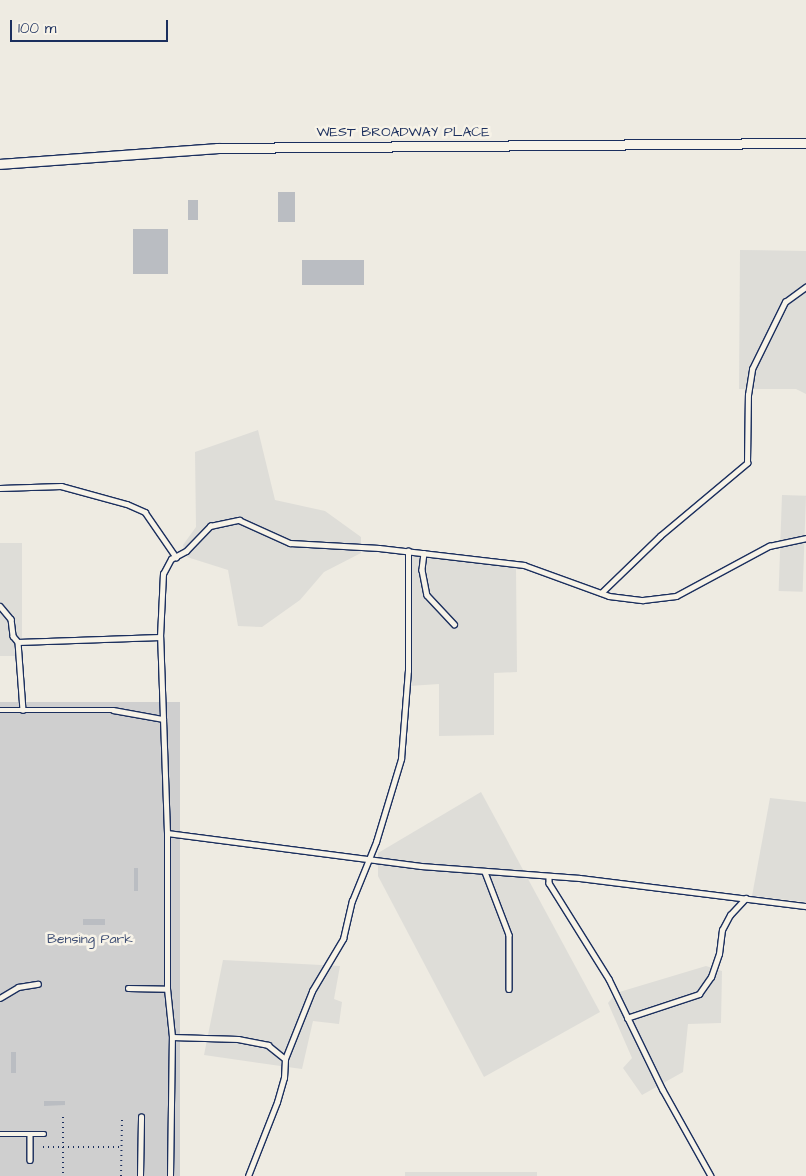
<!DOCTYPE html>
<style>
body{margin:0}
#map{position:relative;width:806px;height:1176px;overflow:hidden;background:#eeebe2;font-family:"Architects Daughter",sans-serif}
div>[style]{position:absolute}
[style*='--x']{left:calc(var(--x)*1px);top:calc(var(--y)*1px);width:calc(var(--w)*1px);rotate:calc(var(--a)*1deg)}
.built>*{inset:0;background:#deddd8;transform-origin:0 0}
.green>*{inset:0;background:#cfcfcf;transform-origin:0 0}
.building>*{inset:0;background:#babdc2;transform-origin:0 0}
.path>*{height:2px;margin-top:-1px;transform-origin:0;background:repeating-linear-gradient(90deg,#1b2f5e 0 1px,transparent 0 5px)}
.roads{filter:drop-shadow(1px 0 #1b2f5e) drop-shadow(-1px 0 #1b2f5e) drop-shadow(0 1px #1b2f5e) drop-shadow(0 -1px #1b2f5e)}
.service>*{height:4.5px;margin:-2.25px;padding:0 2.25px;transform-origin:2.25px;border-radius:2.25px;background:#f7f3e8}
.minor>*{height:9px;margin:-4.5px;padding:0 4.5px;transform-origin:4.5px;border-radius:4.5px;background:#f7f3e8}
span{translate:-50% -50%;white-space:nowrap;text-align:center;line-height:1.15;-webkit-text-stroke:5px #f7f3e8;paint-order:stroke}
.street-label{font-size:14px;color:#1b2f5e}
.park-label{font-size:14px;color:#3f4f75}
.scale{position:absolute;left:10px;top:20px;width:158px;height:22px;box-sizing:border-box;border:2px solid #1b2f5e;border-top:0;padding-left:6px;font-size:15px;line-height:18px;white-space:nowrap;color:#1b2f5e;-webkit-text-stroke:4px #f7f3e8;paint-order:stroke}
</style>
<div id="map">
<div class="built">
<i style="clip-path:polygon(740px 250px,806px 251px,806px 394px,796px 389px,739px 389px)"></i>
<i style="clip-path:polygon(258px 430px,275px 500px,325px 511px,361px 537px,361px 553px,324px 572px,300px 600px,262px 627px,238px 626px,228px 570px,187px 557px,183px 545px,196px 527px,195px 452px)"></i>
<i style="left:782px;top:495px;width:24px;height:96px;rotate:2deg"></i>
<i style="left:22px;top:543px;width:113px;height:22px;rotate:90deg"></i>
<i style="clip-path:polygon(411px 555px,516px 568px,517px 672px,494px 673px,494px 735px,439px 736px,439px 684px,409px 686px)"></i>
<i style="clip-path:polygon(481px 792px,600px 1012px,484px 1077px,378px 876px,378px 853px)"></i>
<i style="clip-path:polygon(770px 798px,806px 802px,806px 902px,752px 896px)"></i>
<i style="clip-path:polygon(223px 960px,340px 966px,334px 999px,342px 1002px,339px 1024px,313px 1021px,302px 1069px,204px 1055px)"></i>
<i style="clip-path:polygon(706px 966px,722px 971px,721px 1023px,688px 1024px,683px 1072px,642px 1095px,623px 1068px,632px 1058px,608px 1003px,616px 993px)"></i>
<i style="left:405px;top:1172px;width:132px;height:4px"></i>
</div>
<div class="green">
<i style="left:0;top:702px;width:180px;height:474px"></i>
</div>
<div class="building">
<i style="left:278px;top:192px;width:17px;height:30px"></i>
<i style="left:188px;top:200px;width:10px;height:20px"></i>
<i style="left:133px;top:229px;width:35px;height:45px"></i>
<i style="left:302px;top:260px;width:62px;height:25px"></i>
<i style="left:134px;top:868px;width:4px;height:23px"></i>
<i style="left:83px;top:919px;width:22px;height:6px"></i>
<i style="left:11px;top:1052px;width:5px;height:21px"></i>
<i style="clip-path:polygon(44px 1101px,65px 1101px,65px 1105px,44px 1106px)"></i>
</div>
<div class="path">
<i style="--x:63;--y:1117;--w:59;--a:90"></i>
<i style="--x:43;--y:1147;--w:78;--a:0"></i>
<i style="--x:121;--y:1176;--w:59;--a:-89"></i>
</div>
<div class="roads">
<div class="service">
<i style="--x:0;--y:488;--w:61;--a:-1.9"></i>
<i style="--x:61;--y:486;--w:68;--a:15.3"></i>
<i style="--x:127;--y:504;--w:20;--a:24"></i>
<i style="--x:145;--y:512;--w:55;--a:55.4"></i>
<i style="--x:424;--y:553;--w:17;--a:97"></i>
<i style="--x:422;--y:570;--w:25;--a:79"></i>
<i style="--x:427;--y:595;--w:40;--a:47"></i>
<i style="--x:601;--y:593;--w:82;--a:-44"></i>
<i style="--x:660;--y:536;--w:114;--a:-40"></i>
<i style="--x:747;--y:463;--w:68;--a:-89.2"></i>
<i style="--x:748;--y:395;--w:26;--a:-81"></i>
<i style="--x:752;--y:369;--w:75;--a:-63.8"></i>
<i style="--x:785;--y:302;--w:26;--a:-36"></i>
<i style="--x:0;--y:606;--w:17;--a:50"></i>
<i style="--x:11;--y:619;--w:17;--a:83"></i>
<i style="--x:13;--y:636;--w:8;--a:50"></i>
<i style="--x:18;--y:642;--w:142;--a:-2"></i>
<i style="--x:18;--y:642;--w:68;--a:85.8"></i>
<i style="--x:0;--y:710;--w:113;--a:0"></i>
<i style="--x:113;--y:710;--w:51;--a:10.2"></i>
<i style="--x:167;--y:833;--w:256;--a:7.4"></i>
<i style="--x:421;--y:866;--w:159;--a:4.3"></i>
<i style="--x:580;--y:878;--w:228;--a:7.1"></i>
<i style="--x:485;--y:872;--w:67;--a:69.1"></i>
<i style="--x:509;--y:935;--w:54;--a:90"></i>
<i style="--x:549;--y:876;--w:7;--a:90"></i>
<i style="--x:549;--y:883;--w:113;--a:58"></i>
<i style="--x:609;--y:979;--w:123;--a:64.1"></i>
<i style="--x:663;--y:1090;--w:98;--a:60.8"></i>
<i style="--x:128;--y:988;--w:39;--a:1"></i>
<i style="--x:0;--y:998;--w:21;--a:-31"></i>
<i style="--x:18;--y:987;--w:20;--a:-9"></i>
<i style="--x:627;--y:1018;--w:76;--a:-18.4"></i>
<i style="--x:699;--y:994;--w:21;--a:-55"></i>
<i style="--x:711;--y:977;--w:24;--a:-71"></i>
<i style="--x:719;--y:954;--w:24;--a:-83"></i>
<i style="--x:722;--y:930;--w:17;--a:-62"></i>
<i style="--x:730;--y:915;--w:23;--a:-47"></i>
<i style="--x:172;--y:1037;--w:66;--a:1.7"></i>
<i style="--x:238;--y:1039;--w:31;--a:11"></i>
<i style="--x:268;--y:1045;--w:22;--a:39"></i>
<i style="--x:0;--y:1134;--w:44;--a:0"></i>
<i style="--x:30;--y:1134;--w:26;--a:90"></i>
<i style="--x:140;--y:1176;--w:59;--a:-89"></i>
<i style="--x:170;--y:1176;--w:139;--a:-89.2"></i>
<i style="--x:172;--y:1037;--w:48;--a:-95.9"></i>
<i style="--x:167;--y:989;--w:156;--a:-90"></i>
<i style="--x:167;--y:833;--w:196;--a:-92"></i>
<i style="--x:160;--y:637;--w:63;--a:-87.3"></i>
<i style="--x:163;--y:574;--w:17;--a:-62"></i>
<i style="--x:171;--y:559;--w:17;--a:-28"></i>
<i style="--x:186;--y:551;--w:35;--a:-46"></i>
<i style="--x:210;--y:526;--w:30;--a:-12"></i>
<i style="--x:239;--y:520;--w:56;--a:24.3"></i>
<i style="--x:290;--y:543;--w:89;--a:3.2"></i>
<i style="--x:379;--y:548;--w:146;--a:6.7"></i>
<i style="--x:524;--y:565;--w:90;--a:20"></i>
<i style="--x:609;--y:596;--w:34;--a:7"></i>
<i style="--x:643;--y:600;--w:33;--a:-7"></i>
<i style="--x:676;--y:596;--w:106;--a:-28.3"></i>
<i style="--x:769;--y:546;--w:38;--a:-12"></i>
<i style="--x:248;--y:1176;--w:79;--a:-68.6"></i>
<i style="--x:277;--y:1102;--w:25;--a:-74"></i>
<i style="--x:284;--y:1078;--w:19;--a:-87"></i>
<i style="--x:285;--y:1059;--w:73;--a:-68.3"></i>
<i style="--x:312;--y:991;--w:61;--a:-59.2"></i>
<i style="--x:343;--y:939;--w:39;--a:-77"></i>
<i style="--x:352;--y:901;--w:64;--a:-67.9"></i>
<i style="--x:376;--y:842;--w:87;--a:-73.2"></i>
<i style="--x:401;--y:759;--w:88;--a:-85.5"></i>
<i style="--x:408;--y:671;--w:120;--a:-90"></i>
</div>
<div class="minor">
<i style="--x:0;--y:164;--w:218;--a:-4.2"></i>
<i style="--x:217;--y:148;--w:589;--a:-0.49"></i>
</div>
</div>
<div class="street-label">
<span style="left:403px;top:132px">WEST BROADWAY PLACE</span>
</div>
<div class="park-label">
<span style="left:90px;top:939px">Bensing Park</span>
</div>
<div class="scale">100 m</div>
</div>
